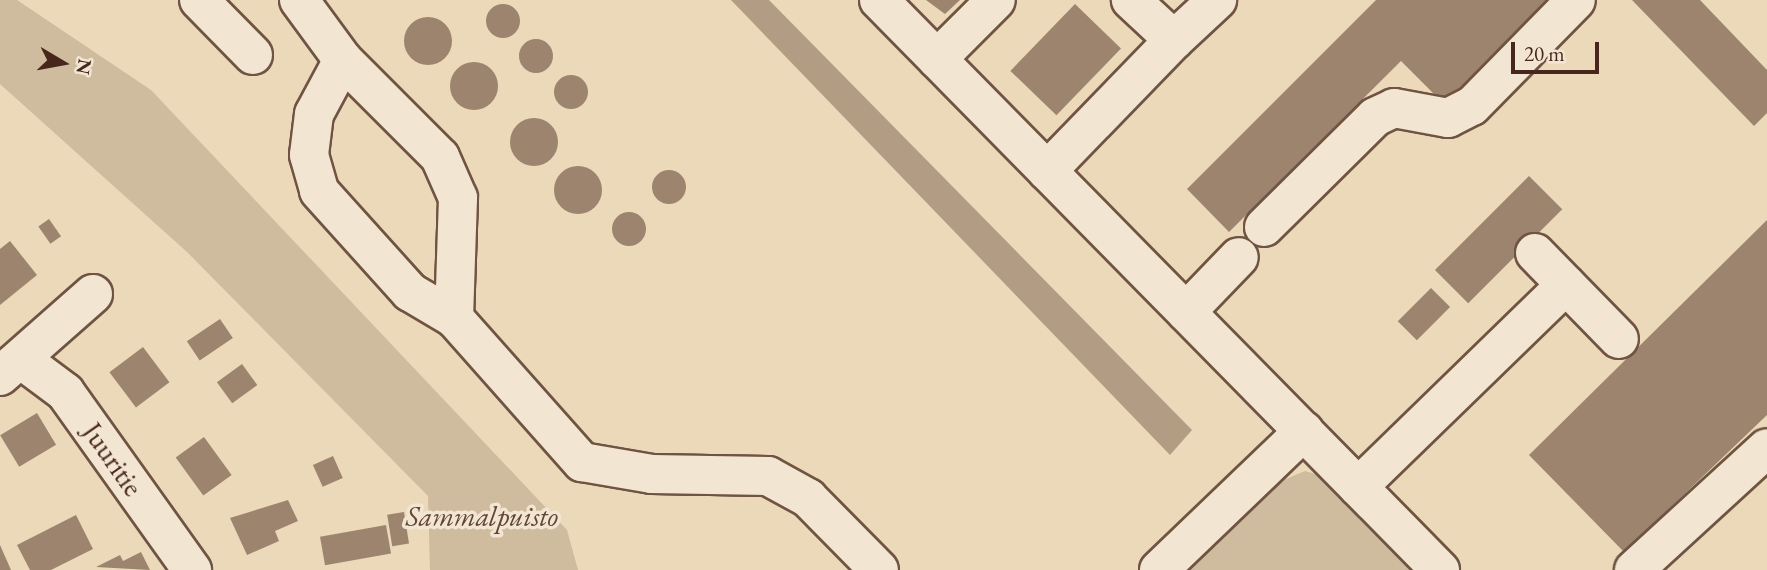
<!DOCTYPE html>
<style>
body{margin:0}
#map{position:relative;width:1767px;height:570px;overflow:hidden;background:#ebd9b9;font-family:"EB Garamond",serif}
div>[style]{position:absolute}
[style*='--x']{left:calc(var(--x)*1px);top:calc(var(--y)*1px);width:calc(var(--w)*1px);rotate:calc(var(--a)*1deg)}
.green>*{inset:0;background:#cfbb9e}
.water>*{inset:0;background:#b39c84}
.building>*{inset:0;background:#9c846e;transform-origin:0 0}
.round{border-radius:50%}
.roads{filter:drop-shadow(2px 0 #705443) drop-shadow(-2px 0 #705443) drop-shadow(0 2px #705443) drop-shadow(0 -2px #705443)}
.minor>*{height:38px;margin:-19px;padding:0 19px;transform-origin:19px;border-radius:19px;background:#f2e6d2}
span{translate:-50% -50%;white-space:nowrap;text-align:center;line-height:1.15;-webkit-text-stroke:7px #f2e6d2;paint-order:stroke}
.street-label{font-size:28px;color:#47271c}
.park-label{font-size:28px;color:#624536;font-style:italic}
.north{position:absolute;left:28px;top:28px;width:70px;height:70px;-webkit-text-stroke:5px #f2e6d2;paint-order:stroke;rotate:100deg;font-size:19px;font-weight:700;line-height:28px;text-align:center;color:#47271c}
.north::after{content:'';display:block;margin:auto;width:24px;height:32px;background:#47271c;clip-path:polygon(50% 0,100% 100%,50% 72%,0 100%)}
.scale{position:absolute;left:1511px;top:42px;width:88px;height:32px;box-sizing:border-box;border:4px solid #47271c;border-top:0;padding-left:9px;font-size:21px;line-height:24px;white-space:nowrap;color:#47271c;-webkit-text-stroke:5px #f2e6d2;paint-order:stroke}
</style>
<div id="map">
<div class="green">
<i style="clip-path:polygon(0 0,17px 0,151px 90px,567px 530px,578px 570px,430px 570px,428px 496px,187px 252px,0 84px)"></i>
<i style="clip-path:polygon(1305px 471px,1322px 476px,1413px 570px,1183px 570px,1262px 489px)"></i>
</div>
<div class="water">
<i style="clip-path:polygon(731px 0,769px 0,1192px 430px,1170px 455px)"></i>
</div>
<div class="building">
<i style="clip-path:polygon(926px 0,960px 0,945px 14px)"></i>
<i style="clip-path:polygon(1376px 0,1556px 0,1448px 108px,1401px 61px,1229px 232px,1187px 189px)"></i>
<i style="clip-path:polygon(1632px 0,1700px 0,1767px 70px,1767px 113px,1754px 126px)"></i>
<i style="left:1075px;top:4px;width:64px;height:93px;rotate:44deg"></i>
<i class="round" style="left:486px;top:4px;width:34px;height:34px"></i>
<i class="round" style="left:404px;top:17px;width:48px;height:48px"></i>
<i class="round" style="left:519px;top:39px;width:34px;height:34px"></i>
<i class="round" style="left:450px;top:62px;width:48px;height:48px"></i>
<i class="round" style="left:554px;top:75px;width:34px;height:34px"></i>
<i class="round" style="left:510px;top:118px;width:48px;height:48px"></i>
<i class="round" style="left:554px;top:166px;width:48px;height:48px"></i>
<i class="round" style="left:652px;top:170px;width:34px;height:34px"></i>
<i style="left:1529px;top:176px;width:47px;height:133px;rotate:45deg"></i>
<i class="round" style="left:612px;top:212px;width:34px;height:34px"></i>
<i style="left:49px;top:219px;width:21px;height:13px;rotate:55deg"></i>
<i style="clip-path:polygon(1767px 220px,1767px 415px,1624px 552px,1529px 455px)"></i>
<i style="clip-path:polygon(10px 241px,37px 275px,0 305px,0 249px)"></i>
<i style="left:1431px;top:288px;width:27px;height:47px;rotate:45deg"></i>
<i style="left:220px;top:319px;width:23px;height:40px;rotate:56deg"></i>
<i style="left:143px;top:347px;width:44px;height:42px;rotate:53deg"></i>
<i style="left:242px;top:364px;width:26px;height:31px;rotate:54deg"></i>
<i style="left:37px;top:413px;width:37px;height:43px;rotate:59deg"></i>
<i style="left:204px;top:437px;width:47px;height:35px;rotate:54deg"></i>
<i style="left:333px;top:456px;width:24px;height:22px;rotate:66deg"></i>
<i style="clip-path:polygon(288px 500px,298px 521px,275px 531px,279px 541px,247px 555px,230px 518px)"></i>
<i style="left:404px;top:512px;width:32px;height:17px;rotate:81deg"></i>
<i style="clip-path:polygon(76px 515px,93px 549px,51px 570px,30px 570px,17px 545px)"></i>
<i style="left:386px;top:525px;width:29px;height:67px;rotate:80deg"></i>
<i style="clip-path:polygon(0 545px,11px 570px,0 570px)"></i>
<i style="clip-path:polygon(141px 552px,150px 570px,96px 567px,120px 555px,123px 561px)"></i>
</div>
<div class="roads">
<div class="minor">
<i style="--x:199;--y:0;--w:77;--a:45.5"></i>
<i style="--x:299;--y:0;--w:74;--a:53.7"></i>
<i style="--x:343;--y:60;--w:137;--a:45"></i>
<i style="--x:440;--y:157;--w:45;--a:66.3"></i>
<i style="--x:458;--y:198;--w:120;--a:91.9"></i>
<i style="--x:454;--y:318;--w:193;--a:48.4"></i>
<i style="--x:582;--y:462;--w:71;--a:9.7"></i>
<i style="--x:652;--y:474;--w:116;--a:1"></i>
<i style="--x:768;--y:476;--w:46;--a:28.8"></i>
<i style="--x:808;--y:498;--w:101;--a:45.4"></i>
<i style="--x:879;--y:0;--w:800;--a:45.46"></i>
<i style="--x:1174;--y:40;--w:59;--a:-42.9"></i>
<i style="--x:937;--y:59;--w:83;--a:-45"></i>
<i style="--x:343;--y:60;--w:61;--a:118.2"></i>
<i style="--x:314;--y:114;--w:41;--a:97"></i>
<i style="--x:309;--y:155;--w:37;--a:74"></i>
<i style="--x:319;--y:191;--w:136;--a:48"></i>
<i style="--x:410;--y:292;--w:51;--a:30.6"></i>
<i style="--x:1047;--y:171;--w:182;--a:-45.9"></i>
<i style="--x:1174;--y:40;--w:59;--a:-137.1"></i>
<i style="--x:1264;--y:227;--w:156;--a:-44.7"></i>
<i style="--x:1375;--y:117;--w:21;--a:-25"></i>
<i style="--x:1394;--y:108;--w:55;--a:10.5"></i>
<i style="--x:1448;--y:118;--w:27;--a:-27"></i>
<i style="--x:1472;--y:106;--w:148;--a:-45.5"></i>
<i style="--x:1535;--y:253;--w:120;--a:45.7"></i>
<i style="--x:1186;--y:312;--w:76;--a:-46.1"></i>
<i style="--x:22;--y:360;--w:54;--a:36.7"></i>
<i style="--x:65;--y:392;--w:219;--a:54.5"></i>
<i style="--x:0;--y:376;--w:124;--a:-41.4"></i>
<i style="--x:1358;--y:487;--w:290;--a:-44.2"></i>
<i style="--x:1159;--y:570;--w:201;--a:-43.8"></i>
<i style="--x:1634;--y:570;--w:180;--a:-42.5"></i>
</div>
</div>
<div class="street-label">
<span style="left:113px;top:459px;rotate:55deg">Juuritie</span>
</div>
<div class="park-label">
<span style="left:482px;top:516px">Sammalpuisto</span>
</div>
<div class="north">N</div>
<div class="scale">20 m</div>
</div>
